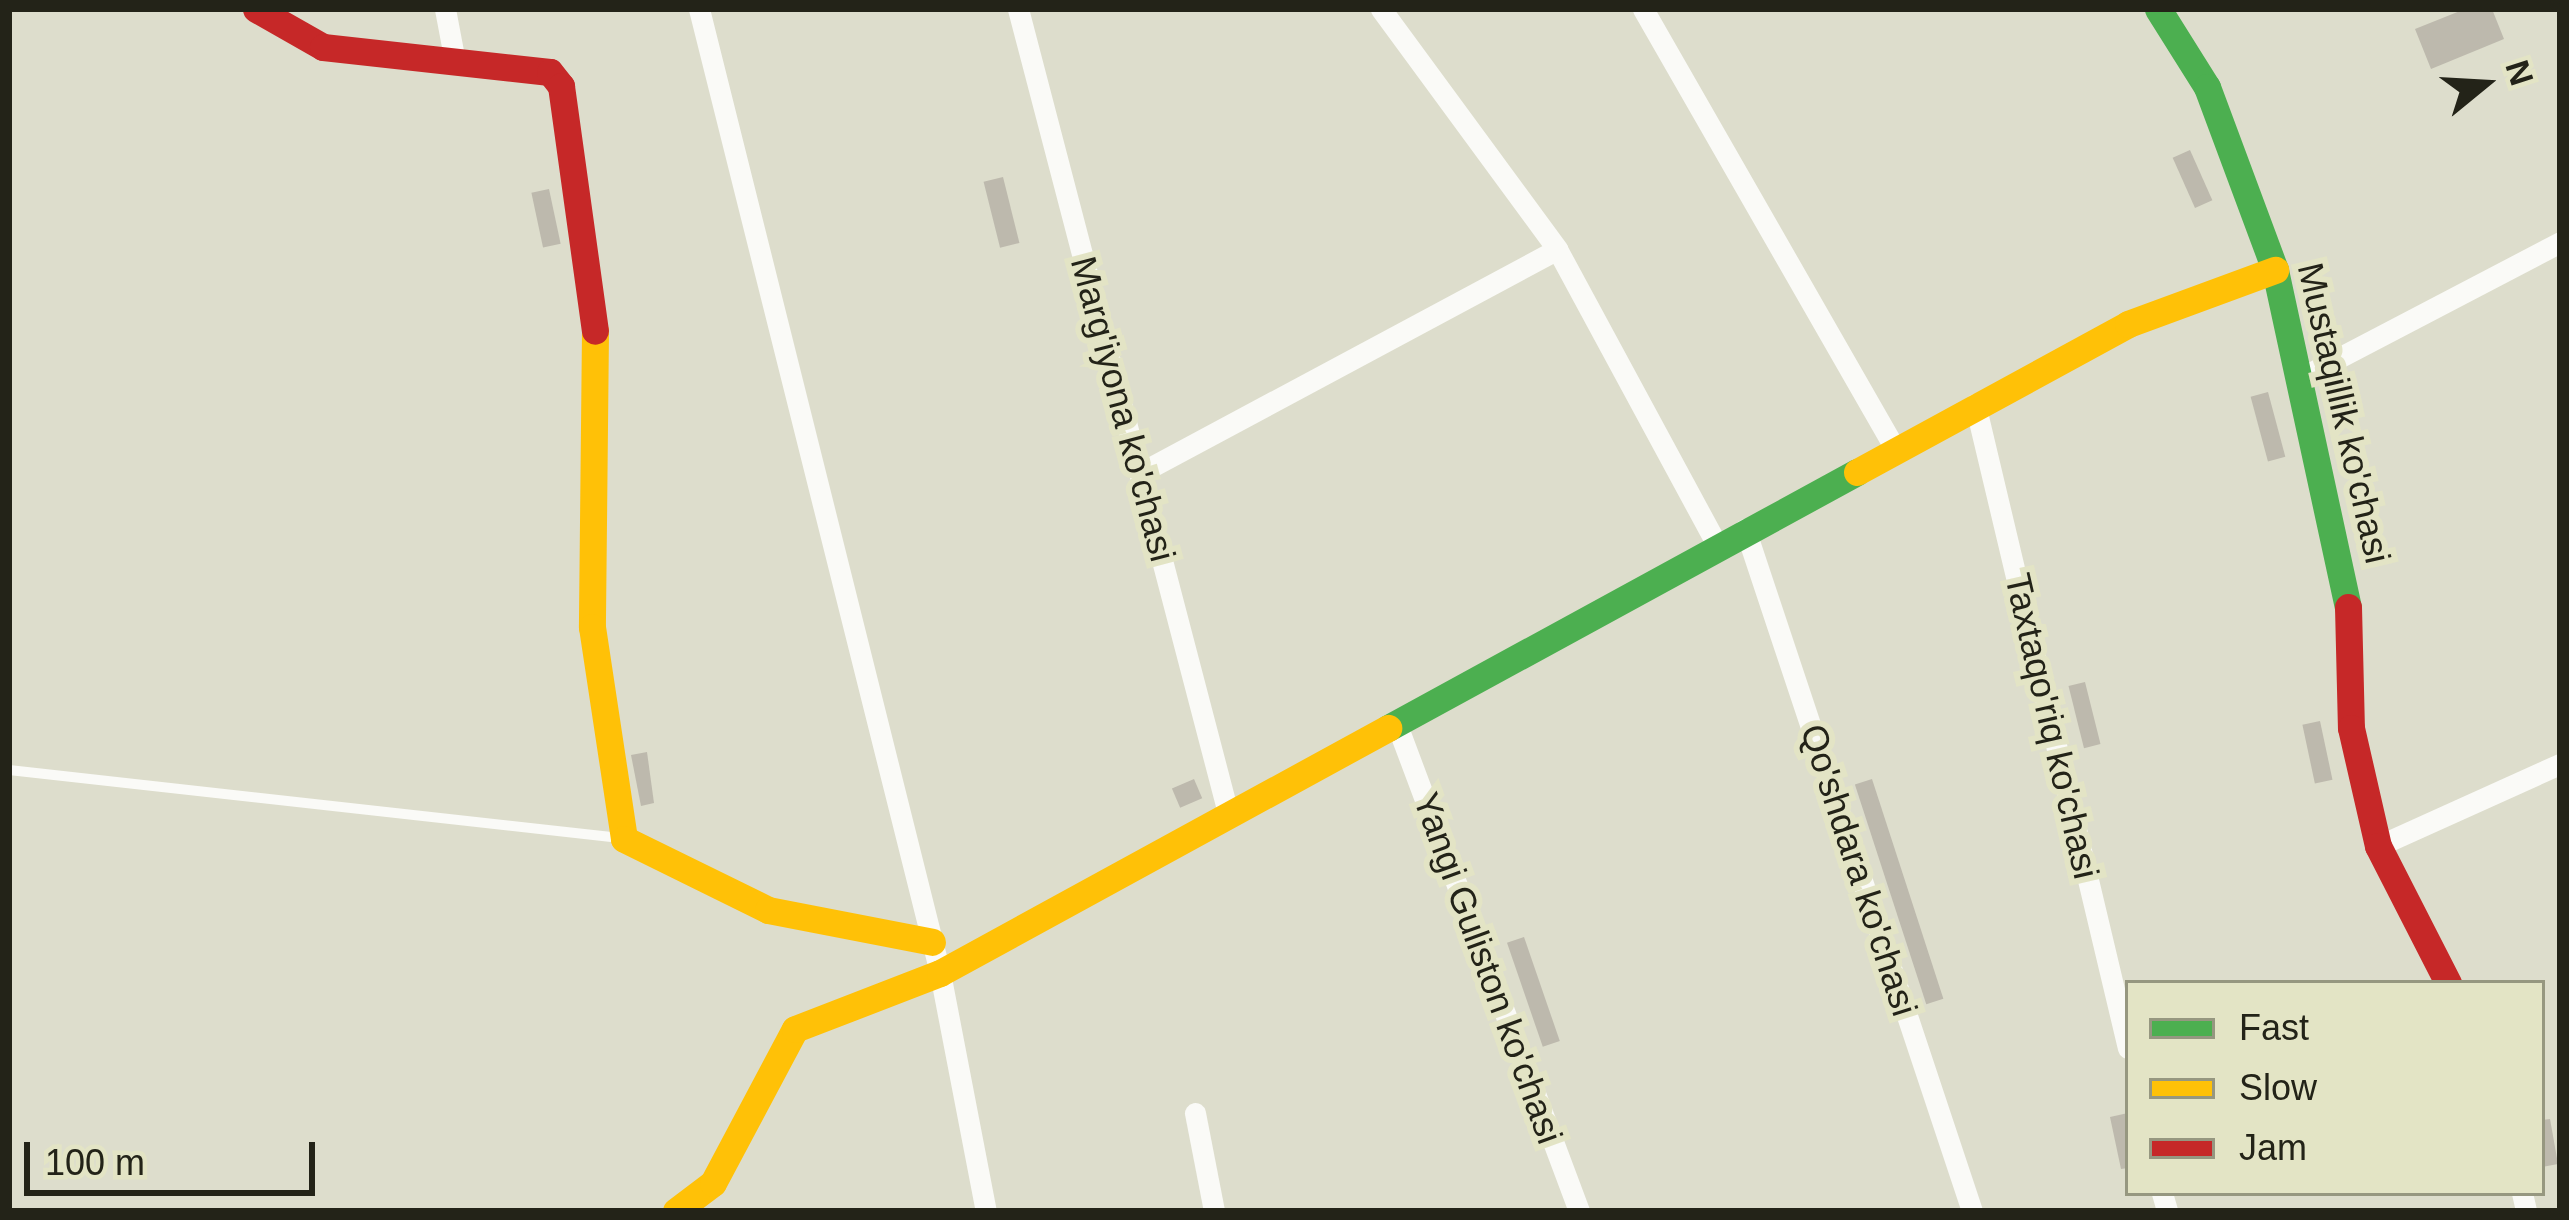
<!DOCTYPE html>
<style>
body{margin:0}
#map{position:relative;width:2569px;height:1220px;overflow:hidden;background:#ddc;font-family:Arial,sans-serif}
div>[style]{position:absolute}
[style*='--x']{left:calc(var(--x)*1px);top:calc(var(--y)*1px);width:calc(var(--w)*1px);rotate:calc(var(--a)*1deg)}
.building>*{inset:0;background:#bdb9ad;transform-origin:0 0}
.lane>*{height:10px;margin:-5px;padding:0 5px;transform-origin:5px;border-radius:5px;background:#fafaf7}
.street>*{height:21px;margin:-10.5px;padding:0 10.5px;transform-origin:10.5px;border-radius:10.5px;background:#fafaf7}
.fast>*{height:27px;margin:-13.5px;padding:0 13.5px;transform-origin:13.5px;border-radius:13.5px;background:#4caf50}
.slow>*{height:27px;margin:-13.5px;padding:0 13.5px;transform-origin:13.5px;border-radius:13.5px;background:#ffc107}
.jam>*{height:27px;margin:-13.5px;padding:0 13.5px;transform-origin:13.5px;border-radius:13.5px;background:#c62828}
span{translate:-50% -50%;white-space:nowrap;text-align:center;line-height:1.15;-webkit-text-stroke:12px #e3e4c5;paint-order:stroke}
.street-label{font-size:36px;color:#232318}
.frame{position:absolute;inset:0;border:12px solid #232318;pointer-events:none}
.legend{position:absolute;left:2125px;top:980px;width:420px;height:216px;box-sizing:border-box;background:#e3e4c5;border:3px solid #969780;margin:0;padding:15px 21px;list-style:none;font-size:36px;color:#232318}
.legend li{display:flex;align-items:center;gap:24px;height:60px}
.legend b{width:60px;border:3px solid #969780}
.north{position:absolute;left:2425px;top:24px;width:120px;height:120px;-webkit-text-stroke:9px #e3e4c5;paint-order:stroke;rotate:72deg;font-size:33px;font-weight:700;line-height:48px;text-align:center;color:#232318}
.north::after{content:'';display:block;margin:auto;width:42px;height:54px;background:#232318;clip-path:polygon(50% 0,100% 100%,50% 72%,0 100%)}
.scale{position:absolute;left:24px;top:1142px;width:291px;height:54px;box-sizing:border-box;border:6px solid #232318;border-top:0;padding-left:15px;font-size:36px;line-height:42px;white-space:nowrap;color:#232318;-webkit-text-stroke:9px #e3e4c5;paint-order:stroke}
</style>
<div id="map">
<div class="building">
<i style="clip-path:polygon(2465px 9px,2492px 9px,2504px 39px,2431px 69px,2415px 29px)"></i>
<i style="left:2190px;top:150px;width:55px;height:19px;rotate:66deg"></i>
<i style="left:1003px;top:177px;width:68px;height:20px;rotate:76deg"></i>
<i style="left:549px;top:189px;width:56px;height:18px;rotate:78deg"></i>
<i style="left:2268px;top:392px;width:67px;height:18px;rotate:75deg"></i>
<i style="left:2085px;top:682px;width:64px;height:17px;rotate:76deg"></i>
<i style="left:2320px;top:721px;width:60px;height:18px;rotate:78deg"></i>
<i style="clip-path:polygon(647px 752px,654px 803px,641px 806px,631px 755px)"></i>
<i style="left:1194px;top:779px;width:21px;height:24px;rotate:67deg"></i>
<i style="left:1872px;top:779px;width:231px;height:18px;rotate:72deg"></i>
<i style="left:1524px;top:937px;width:110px;height:18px;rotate:71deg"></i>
<i style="clip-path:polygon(2128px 1113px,2128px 1168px,2121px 1169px,2110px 1117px)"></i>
<i style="clip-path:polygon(2550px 1119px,2558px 1164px,2542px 1167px,2542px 1120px)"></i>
</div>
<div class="lane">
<i style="--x:9;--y:770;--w:615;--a:6.35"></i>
</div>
<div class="street">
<i style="--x:445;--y:9;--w:54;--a:79.3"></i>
<i style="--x:699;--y:9;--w:994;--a:75.96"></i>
<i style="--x:940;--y:973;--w:242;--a:79.1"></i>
<i style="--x:1018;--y:9;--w:827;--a:75.36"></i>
<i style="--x:1381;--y:9;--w:298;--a:53.7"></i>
<i style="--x:1557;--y:249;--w:336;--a:61.6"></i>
<i style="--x:1643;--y:9;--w:505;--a:60.18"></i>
<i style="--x:2306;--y:375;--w:287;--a:-27.6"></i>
<i style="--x:1975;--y:404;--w:662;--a:76.64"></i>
<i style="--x:1140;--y:473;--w:473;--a:-28.2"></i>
<i style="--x:1745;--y:529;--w:719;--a:71.59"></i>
<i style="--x:1397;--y:725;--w:519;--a:69.47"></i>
<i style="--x:2378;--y:846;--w:200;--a:-24.3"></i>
<i style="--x:1195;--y:1113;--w:100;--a:79"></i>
<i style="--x:2162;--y:1193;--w:19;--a:74"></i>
<i style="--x:2522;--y:1193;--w:18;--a:77"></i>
</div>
<div class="fast">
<i style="--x:2158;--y:9;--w:92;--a:57.9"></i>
<i style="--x:2207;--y:87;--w:195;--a:69.6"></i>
<i style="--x:2275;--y:270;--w:345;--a:77.8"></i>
<i style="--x:1388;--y:728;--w:534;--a:-28.63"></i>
</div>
<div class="slow">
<i style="--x:595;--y:331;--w:296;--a:90.6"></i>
<i style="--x:592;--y:627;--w:214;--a:81.4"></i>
<i style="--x:624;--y:839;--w:161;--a:26.2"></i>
<i style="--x:768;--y:910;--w:167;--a:11"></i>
<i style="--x:1857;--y:472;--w:309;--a:-28.6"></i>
<i style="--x:2128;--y:324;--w:157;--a:-20.2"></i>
<i style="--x:676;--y:1211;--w:46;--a:-37.1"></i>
<i style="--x:713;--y:1183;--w:174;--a:-62"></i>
<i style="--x:795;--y:1029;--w:155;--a:-21.1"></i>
<i style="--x:940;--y:973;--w:511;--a:-28.67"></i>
</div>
<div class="jam">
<i style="--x:256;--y:9;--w:77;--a:29.6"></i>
<i style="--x:323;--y:47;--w:228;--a:6.3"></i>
<i style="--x:550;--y:72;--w:18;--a:52"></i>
<i style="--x:561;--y:86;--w:247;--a:82.1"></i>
<i style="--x:2348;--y:607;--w:121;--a:88.6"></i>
<i style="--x:2351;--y:728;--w:121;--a:77.1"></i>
<i style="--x:2378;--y:846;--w:154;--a:62.9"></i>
</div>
<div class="street-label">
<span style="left:1123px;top:409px;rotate:75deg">Marg'iyona ko'chasi</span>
<span style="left:2344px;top:413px;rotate:77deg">Mustaqillik ko'chasi</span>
<span style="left:2052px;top:726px;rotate:77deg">Taxtaqo'riq ko'chasi</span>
<span style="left:1859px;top:870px;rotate:72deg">Qo'shdara ko'chasi</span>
<span style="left:1488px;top:968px;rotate:70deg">Yangi Guliston ko'chasi</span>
</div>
<div class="frame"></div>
<ul class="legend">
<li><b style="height:15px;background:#4caf50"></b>Fast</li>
<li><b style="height:15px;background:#ffc107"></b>Slow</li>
<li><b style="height:15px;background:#c62828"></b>Jam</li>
</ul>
<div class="north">N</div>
<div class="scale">100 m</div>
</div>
